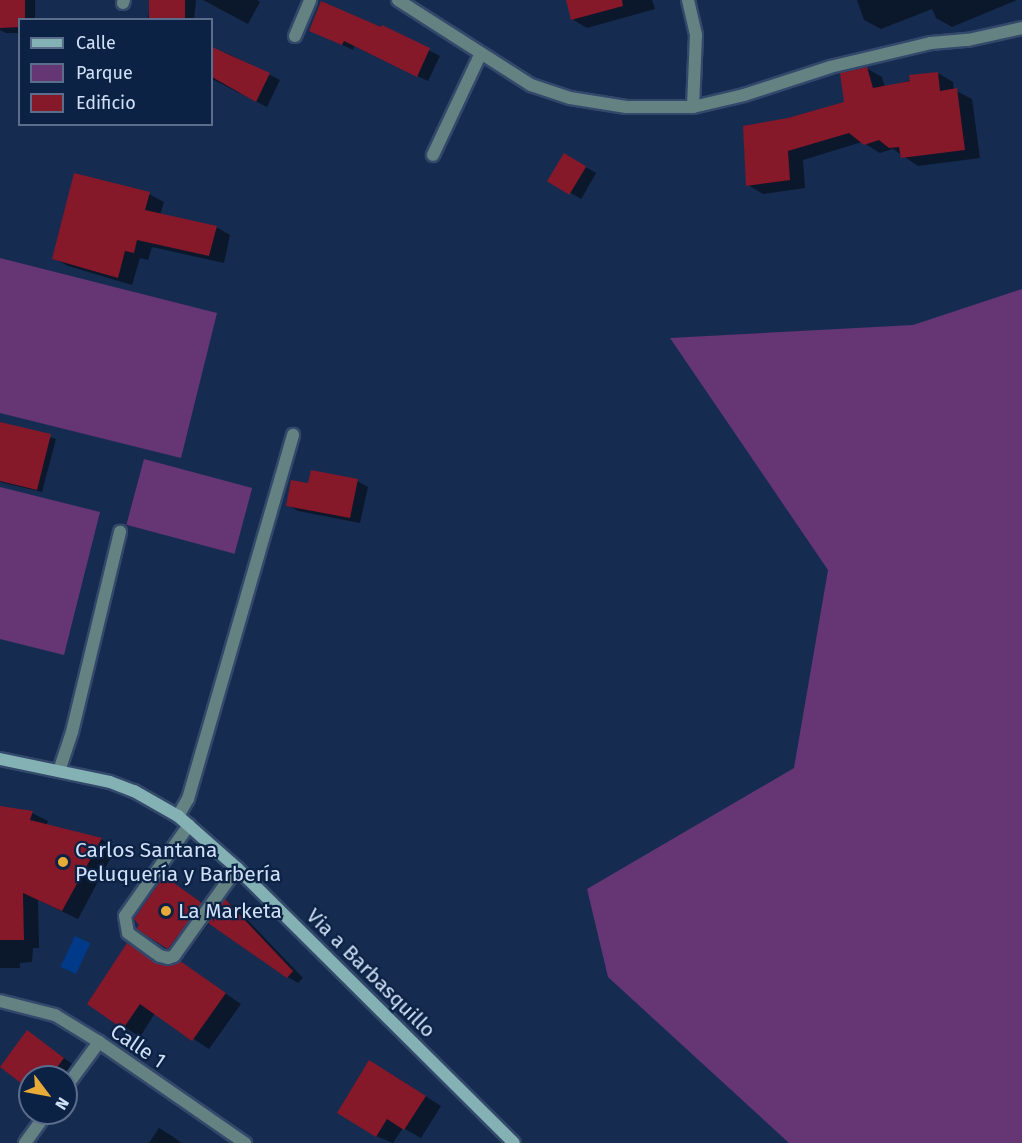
<!DOCTYPE html>
<meta charset="utf-8">
<style>
body{margin:0}
#map{position:relative;width:1022px;height:1143px;overflow:hidden;background:#152c50;font-family:"Fira Sans",sans-serif}
div>[style]{position:absolute}
[style*='--x']{left:calc(var(--x)*1px);top:calc(var(--y)*1px);width:calc(var(--w)*1px);rotate:calc(var(--a)*1deg)}
.green>*{inset:0;background:#663574;transform-origin:0 0}
.water>*{inset:0;background:#003a88;transform-origin:0 0}
.shadow>*{inset:0;background:#0007;transform-origin:0 0}
.building>*{inset:0;background:#851829;transform-origin:0 0}
.roads{filter:drop-shadow(2px 0 #33496b) drop-shadow(-2px 0 #33496b) drop-shadow(0 2px #33496b) drop-shadow(0 -2px #33496b)}
.service>*{height:12px;margin:-6px;padding:0 6px;transform-origin:6px;border-radius:6px;background:#658283}
.minor>*{height:12px;margin:-6px;padding:0 6px;transform-origin:6px;border-radius:6px;background:#658283}
.secondary>*{height:12px;margin:-6px;padding:0 6px;transform-origin:6px;border-radius:6px;background:#84b2b4}
.dots>*{width:16px;height:16px;translate:-50% -50%;box-sizing:border-box;border:3px solid #0b2245;border-radius:50%}
span{translate:-50% -50%;white-space:nowrap;text-align:center;line-height:1.15;-webkit-text-stroke:4.5px #0b2245;paint-order:stroke}
.poi-label{font-size:21px;color:#d0e0f7}
.left{translate:0 -50%;text-align:left}
.street-label{font-size:21px;color:#d0e0f7}
.legend{position:absolute;left:18px;top:18px;width:195px;height:108px;box-sizing:border-box;background:#0b2245;border:2px solid #5a6e8c;margin:0;padding:8px 10px;list-style:none;font-size:18px;color:#d0e0f7}
.legend li{display:flex;align-items:center;gap:12px;height:30px}
.legend b{width:30px;border:2px solid #5a6e8c}
.north{position:absolute;left:18px;top:1065px;width:60px;height:60px;box-sizing:border-box;background:#0b2245;border:2px solid #5a6e8c;border-radius:50%;rotate:122deg;font-size:16px;font-weight:700;line-height:24px;text-align:center;color:#d0e0f7}
.north::after{content:'';display:block;margin:auto;width:21px;height:27px;background:#e9ab38;clip-path:polygon(50% 0,100% 100%,50% 72%,0 100%)}
</style>
<div id="map">
<div class="green">
<i style="clip-path:polygon(0 258px,217px 313px,181px 458px,0 413px)"></i>
<i style="clip-path:polygon(1022px 289px,1022px 1143px,789px 1143px,608px 977px,587px 889px,794px 768px,828px 570px,670px 338px,913px 325px)"></i>
<i style="left:144px;top:459px;width:112px;height:68px;rotate:15deg"></i>
<i style="clip-path:polygon(0 487px,100px 512px,64px 655px,0 639px)"></i>
</div>
<div class="water">
<i style="left:75px;top:936px;width:17px;height:34px;rotate:25deg"></i>
</div>
<div class="shadow">
<i style="clip-path:polygon(0 0,35px 0,35px 20px,20px 20px,20px 33px,6px 33px,0 30px)"></i>
<i style="clip-path:polygon(151px 0,196px 0,194px 20px,144px 20px,148px 18px)"></i>
<i style="clip-path:polygon(203px 0,257px 0,260px 2px,248px 24px)"></i>
<i style="clip-path:polygon(567px 0,652px 0,655px 9px,587px 28px,572px 19px)"></i>
<i style="clip-path:polygon(857px 0,1017px 0,952px 27px,936px 18px,932px 9px,881px 29px,864px 20px)"></i>
<i style="clip-path:polygon(383px 27px,440px 56px,428px 81px,354px 46px,353px 50px,311px 30px)"></i>
<i style="clip-path:polygon(212px 48px,231px 55px,280px 80px,267px 107px,212px 79px)"></i>
<i style="clip-path:polygon(866px 68px,882px 77px,885px 87px,938px 73px,953px 82px,954px 90px,972px 99px,980px 158px,918px 166px,893px 149px,880px 153px,862px 142px,803px 160px,805px 188px,763px 194px,748px 185px,789px 119px,846px 103px)"></i>
<i style="left:565px;top:155px;width:36px;height:30px;rotate:30deg"></i>
<i style="clip-path:polygon(149px 194px,164px 202px,160px 215px,216px 227px,230px 235px,224px 263px,152px 247px,148px 260px,140px 258px,132px 285px,68px 266px,54px 258px)"></i>
<i style="clip-path:polygon(0 423px,56px 439px,42px 492px,0 482px)"></i>
<i style="clip-path:polygon(357px 481px,368px 487px,360px 523px,298px 511px,288px 505px,309px 485px)"></i>
<i style="clip-path:polygon(0 807px,32px 813px,48px 821px,46px 826px,101px 839px,116px 848px,78px 919px,38px 900px,39px 948px,33px 948px,32px 962px,20px 963px,20px 968px,0 968px)"></i>
<i style="clip-path:polygon(165px 878px,217px 913px,225px 901px,235px 907px,303px 978px,298px 983px,288px 977px,210px 922px,184px 957px,168px 948px)"></i>
<i style="clip-path:polygon(128px 945px,161px 966px,170px 968px,180px 963px,241px 1004px,209px 1049px,155px 1013px,140px 1037px,89px 1004px)"></i>
<i style="clip-path:polygon(27px 1032px,74px 1065px,64px 1077px,30px 1077px,30px 1088px)"></i>
<i style="clip-path:polygon(386px 1071px,441px 1106px,421px 1138px,403px 1128px,393px 1143px,376px 1136px)"></i>
<i style="clip-path:polygon(159px 1128px,172px 1136px,182px 1143px,149px 1143px)"></i>
</div>
<div class="building">
<i style="clip-path:polygon(0 0,25px 0,25px 20px,20px 20px,20px 27px,0 28px)"></i>
<i style="left:149px;top:0;width:36px;height:20px"></i>
<i style="clip-path:polygon(566px 0,622px 0,623px 6px,571px 20px)"></i>
<i style="clip-path:polygon(321px 1px,381px 27px,382px 25px,430px 48px,417px 77px,344px 41px,342px 45px,309px 31px)"></i>
<i style="clip-path:polygon(212px 47px,270px 73px,256px 102px,212px 77px)"></i>
<i style="clip-path:polygon(867px 67px,873px 88px,910px 81px,909px 75px,938px 72px,940px 91px,957px 88px,965px 150px,901px 158px,899px 147px,889px 148px,879px 140px,864px 145px,849px 133px,788px 151px,790px 180px,746px 186px,743px 126px,788px 118px,844px 102px,840px 73px)"></i>
<i style="left:564px;top:153px;width:26px;height:33px;rotate:31deg"></i>
<i style="clip-path:polygon(74px 173px,150px 192px,145px 210px,217px 226px,209px 256px,137px 240px,134px 253px,125px 251px,118px 278px,52px 259px)"></i>
<i style="clip-path:polygon(0 422px,51px 434px,37px 490px,0 481px)"></i>
<i style="clip-path:polygon(311px 470px,358px 479px,350px 518px,286px 506px,291px 480px,308px 483px)"></i>
<i style="clip-path:polygon(0 806px,33px 811px,30px 820px,102px 838px,62px 911px,23px 893px,24px 940px,0 940px)"></i>
<i style="clip-path:polygon(164px 876px,202px 903px,168px 949px,136px 929px,139px 925px,134px 919px)"></i>
<i style="clip-path:polygon(225px 899px,293px 971px,287px 978px,208px 923px)"></i>
<i style="clip-path:polygon(127px 943px,158px 964px,170px 966px,180px 961px,226px 993px,192px 1041px,140px 1004px,123px 1029px,87px 1004px)"></i>
<i style="clip-path:polygon(27px 1030px,64px 1058px,50px 1077px,30px 1077px,30px 1090px,0 1067px)"></i>
<i style="clip-path:polygon(369px 1060px,426px 1096px,404px 1130px,387px 1119px,376px 1137px,337px 1113px)"></i>
</div>
<div class="roads">
<div class="service">
<i style="--x:59;--y:771;--w:41;--a:-71.6"></i>
<i style="--x:72;--y:732;--w:206;--a:-76.5"></i>
<i style="--x:178;--y:816;--w:20;--a:-60"></i>
<i style="--x:188;--y:799;--w:379;--a:-73.9"></i>
<i style="--x:189;--y:825;--w:111;--a:125.1"></i>
<i style="--x:125;--y:916;--w:17;--a:80"></i>
<i style="--x:128;--y:933;--w:39;--a:36"></i>
<i style="--x:160;--y:956;--w:8;--a:14"></i>
<i style="--x:168;--y:958;--w:6;--a:-18"></i>
<i style="--x:174;--y:956;--w:108;--a:-54.4"></i>
</div>
<div class="minor">
<i style="--x:398;--y:0;--w:158;--a:32.6"></i>
<i style="--x:531;--y:85;--w:41;--a:18.4"></i>
<i style="--x:570;--y:98;--w:57;--a:9.1"></i>
<i style="--x:626;--y:107;--w:67;--a:0"></i>
<i style="--x:693;--y:107;--w:52;--a:-13.2"></i>
<i style="--x:744;--y:95;--w:90;--a:-18"></i>
<i style="--x:830;--y:67;--w:104;--a:-13.4"></i>
<i style="--x:931;--y:43;--w:37;--a:-5"></i>
<i style="--x:968;--y:40;--w:55;--a:-12.5"></i>
<i style="--x:688;--y:0;--w:36;--a:77"></i>
<i style="--x:696;--y:35;--w:72;--a:92.4"></i>
<i style="--x:123;--y:3;--w:3;--a:-72"></i>
<i style="--x:295;--y:36;--w:39;--a:-67"></i>
<i style="--x:433;--y:155;--w:110;--a:-64.8"></i>
<i style="--x:0;--y:1001;--w:57;--a:14.3"></i>
<i style="--x:55;--y:1015;--w:52;--a:31.5"></i>
<i style="--x:99;--y:1042;--w:178;--a:34.7"></i>
<i style="--x:66;--y:1087;--w:56;--a:-53.7"></i>
<i style="--x:25;--y:1143;--w:37;--a:-54"></i>
</div>
<div class="secondary">
<i style="--x:0;--y:759;--w:112;--a:11.8"></i>
<i style="--x:110;--y:782;--w:26;--a:21"></i>
<i style="--x:134;--y:791;--w:51;--a:29.6"></i>
<i style="--x:178;--y:816;--w:79;--a:41.4"></i>
<i style="--x:237;--y:868;--w:390;--a:44.8"></i>
</div>
</div>
<div class="dots">
<i style="left:63px;top:862px;background:#e9ab38"></i>
<i style="left:166px;top:911px;background:#e9ab38"></i>
</div>
<div class="poi-label">
<span class="left" style="left:75px;top:862px">Carlos Santana<br>Peluquería y Barbería</span>
<span class="left" style="left:178px;top:911px">La Marketa</span>
</div>
<div class="street-label">
<span style="left:371px;top:973px;rotate:45deg">Via a Barbasquillo</span>
<span style="left:138px;top:1046px;rotate:34deg">Calle 1</span>
</div>
<ul class="legend">
<li><b style="height:8px;background:#84b2b4"></b>Calle</li>
<li><b style="height:16px;background:#663574"></b>Parque</li>
<li><b style="height:16px;background:#851829"></b>Edificio</li>
</ul>
<div class="north">N</div>
</div>
